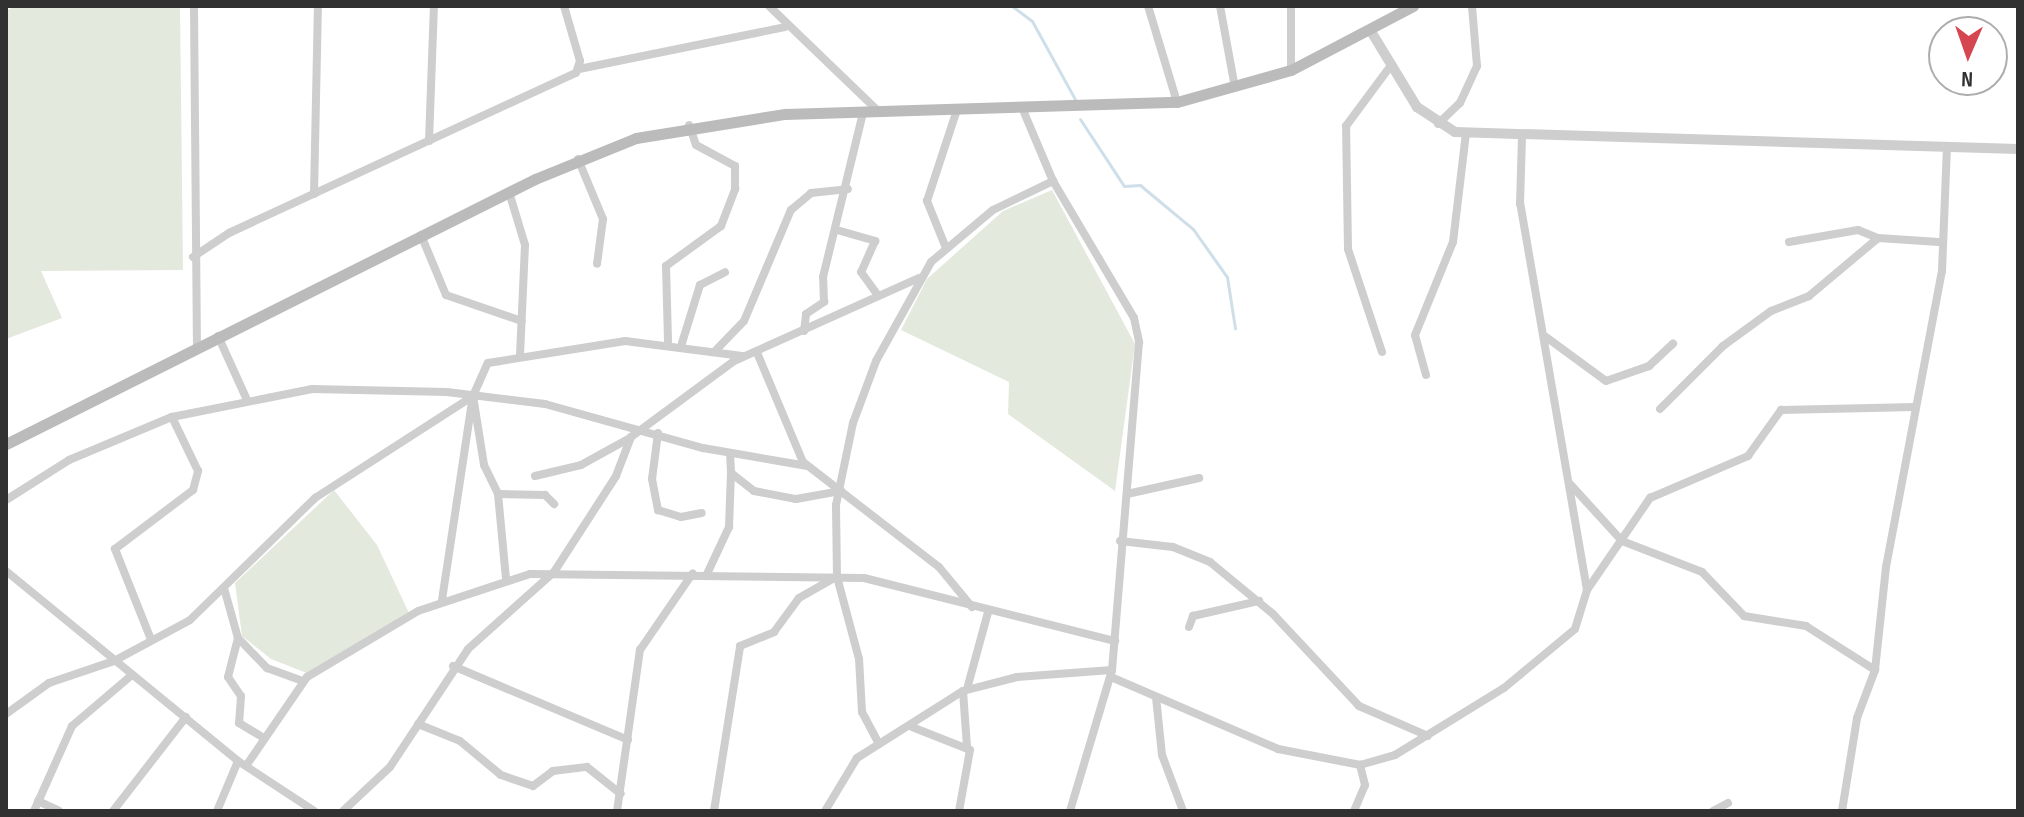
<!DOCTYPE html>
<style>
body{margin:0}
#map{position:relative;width:2024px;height:817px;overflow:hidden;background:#fff;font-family:"Sofia Sans Condensed",sans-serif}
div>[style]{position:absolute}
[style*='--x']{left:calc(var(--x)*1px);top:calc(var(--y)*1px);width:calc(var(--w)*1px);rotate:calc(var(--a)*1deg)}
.green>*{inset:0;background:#e4e9de}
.stream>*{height:3px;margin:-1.5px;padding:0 1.5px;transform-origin:1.5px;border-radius:1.5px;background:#cfdfea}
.minor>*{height:8px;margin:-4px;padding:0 4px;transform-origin:4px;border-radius:4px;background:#cecece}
.tertiary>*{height:10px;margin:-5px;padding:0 5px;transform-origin:5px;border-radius:5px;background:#cecece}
.secondary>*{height:11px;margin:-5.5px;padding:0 5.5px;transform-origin:5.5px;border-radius:5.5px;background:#bbb}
span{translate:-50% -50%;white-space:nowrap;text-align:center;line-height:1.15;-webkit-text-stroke:8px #fff;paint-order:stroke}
.frame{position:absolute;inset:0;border:8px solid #313131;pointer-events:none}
.north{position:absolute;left:1928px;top:16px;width:80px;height:80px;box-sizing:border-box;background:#fff;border:2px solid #adadad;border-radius:50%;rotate:182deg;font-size:22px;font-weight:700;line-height:32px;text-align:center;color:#313131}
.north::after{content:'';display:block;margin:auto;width:28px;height:36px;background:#d54650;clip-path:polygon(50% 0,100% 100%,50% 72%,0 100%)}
</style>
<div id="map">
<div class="green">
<i style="clip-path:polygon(15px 6px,180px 6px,183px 270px,41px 271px,62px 318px,6px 339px,6px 11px)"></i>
<i style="clip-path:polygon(1052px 190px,1135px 344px,1115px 491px,1008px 414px,1009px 382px,901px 330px,927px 279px,1003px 211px)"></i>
<i style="clip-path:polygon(334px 490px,377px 545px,409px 613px,309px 674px,271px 659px,242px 636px,235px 583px)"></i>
</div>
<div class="stream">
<i style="--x:1012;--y:6;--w:25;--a:37"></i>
<i style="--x:1032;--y:21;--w:94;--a:61.2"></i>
<i style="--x:1080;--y:119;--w:80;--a:56.7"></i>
<i style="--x:1124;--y:186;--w:16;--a:-4"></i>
<i style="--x:1140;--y:185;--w:69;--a:39.7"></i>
<i style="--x:1193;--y:229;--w:59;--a:54.7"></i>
<i style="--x:1227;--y:277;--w:52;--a:81.1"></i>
</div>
<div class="minor">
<i style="--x:194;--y:6;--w:341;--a:89.5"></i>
<i style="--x:769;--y:6;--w:153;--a:43.9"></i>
<i style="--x:1148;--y:6;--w:100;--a:73.2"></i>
<i style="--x:1220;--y:6;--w:83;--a:79.6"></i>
<i style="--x:579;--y:69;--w:210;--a:-11.5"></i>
<i style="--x:1291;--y:70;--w:64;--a:-90"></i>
<i style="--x:1023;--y:110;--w:77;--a:67.1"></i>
<i style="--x:1053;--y:181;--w:159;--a:59.4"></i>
<i style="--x:1134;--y:318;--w:25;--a:78"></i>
<i style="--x:1139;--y:342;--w:329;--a:94.7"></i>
<i style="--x:1112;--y:670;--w:147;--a:106.6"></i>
<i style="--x:1438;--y:124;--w:30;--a:-44"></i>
<i style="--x:1460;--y:103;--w:41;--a:-65.3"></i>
<i style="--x:1477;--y:66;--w:60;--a:-94.8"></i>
<i style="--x:429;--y:141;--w:135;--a:-87.9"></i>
<i style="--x:578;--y:159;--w:65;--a:67.4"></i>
<i style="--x:603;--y:219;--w:45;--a:97.6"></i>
<i style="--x:509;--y:192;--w:55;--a:73.2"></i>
<i style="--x:525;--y:245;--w:110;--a:92.6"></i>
<i style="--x:314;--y:194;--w:188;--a:-88.8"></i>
<i style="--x:837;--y:230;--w:40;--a:16"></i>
<i style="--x:875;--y:241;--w:34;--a:114"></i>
<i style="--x:861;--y:272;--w:26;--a:54"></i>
<i style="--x:421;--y:235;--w:65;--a:67.4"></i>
<i style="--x:446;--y:295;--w:80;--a:18.9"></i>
<i style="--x:1789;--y:242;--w:70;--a:-9.9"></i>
<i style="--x:1858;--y:230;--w:22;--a:22"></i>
<i style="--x:1878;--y:238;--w:61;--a:3.8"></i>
<i style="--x:946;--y:248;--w:51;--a:-112"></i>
<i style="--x:927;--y:201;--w:96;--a:-71.8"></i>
<i style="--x:193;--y:257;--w:43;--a:-33.7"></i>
<i style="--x:229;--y:233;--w:382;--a:-24.8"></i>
<i style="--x:576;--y:73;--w:13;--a:-72"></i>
<i style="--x:580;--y:61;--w:57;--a:-106.2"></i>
<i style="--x:804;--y:331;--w:17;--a:-83"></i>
<i style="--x:806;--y:314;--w:22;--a:-34"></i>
<i style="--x:824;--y:302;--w:25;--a:-92"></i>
<i style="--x:823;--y:277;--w:169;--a:-76.3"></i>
<i style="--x:218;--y:336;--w:70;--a:65.6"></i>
<i style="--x:1546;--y:337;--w:74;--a:36.3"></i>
<i style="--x:1606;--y:381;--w:46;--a:-19.2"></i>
<i style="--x:1649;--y:366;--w:33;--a:-43"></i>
<i style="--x:668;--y:341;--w:75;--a:-91.5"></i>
<i style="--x:666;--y:266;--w:68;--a:-36"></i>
<i style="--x:721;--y:226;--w:40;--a:-69"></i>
<i style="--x:735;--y:189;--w:23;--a:-90"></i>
<i style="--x:735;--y:166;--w:44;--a:-151.7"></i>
<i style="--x:696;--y:145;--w:21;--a:-109"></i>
<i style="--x:682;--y:343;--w:61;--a:-72.8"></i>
<i style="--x:700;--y:285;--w:28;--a:-27"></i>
<i style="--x:716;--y:350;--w:40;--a:-46"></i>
<i style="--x:744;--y:321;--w:121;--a:-67.1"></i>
<i style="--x:791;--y:210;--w:26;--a:-40"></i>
<i style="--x:811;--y:193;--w:37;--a:-6"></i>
<i style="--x:1382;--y:352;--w:108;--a:-108.3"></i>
<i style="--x:1348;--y:249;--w:123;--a:-90.9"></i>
<i style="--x:1346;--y:126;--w:77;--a:-53.4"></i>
<i style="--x:758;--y:355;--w:116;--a:67.2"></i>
<i style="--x:803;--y:462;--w:172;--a:37.7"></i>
<i style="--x:939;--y:567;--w:52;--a:50.5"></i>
<i style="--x:1426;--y:375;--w:41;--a:-105.4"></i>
<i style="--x:1415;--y:335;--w:100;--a:-67.8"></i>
<i style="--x:1453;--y:242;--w:110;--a:-83.2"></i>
<i style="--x:1660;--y:409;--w:89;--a:-45"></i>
<i style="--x:1723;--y:346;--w:59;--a:-36.1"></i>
<i style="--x:1771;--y:311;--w:41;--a:-21.5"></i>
<i style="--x:1809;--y:296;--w:90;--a:-40"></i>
<i style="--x:658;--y:433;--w:46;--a:97.4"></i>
<i style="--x:652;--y:479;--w:32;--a:79"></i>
<i style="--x:658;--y:510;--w:24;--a:17"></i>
<i style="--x:681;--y:517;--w:21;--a:-11"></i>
<i style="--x:730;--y:453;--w:20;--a:87"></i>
<i style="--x:731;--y:473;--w:29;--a:38"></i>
<i style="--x:754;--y:491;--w:43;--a:10.8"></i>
<i style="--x:796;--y:499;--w:46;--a:-10.1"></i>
<i style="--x:535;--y:476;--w:47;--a:-13.4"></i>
<i style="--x:581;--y:465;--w:56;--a:-28.9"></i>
<i style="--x:1570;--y:484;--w:77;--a:47.6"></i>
<i style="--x:1622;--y:541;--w:86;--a:21.2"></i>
<i style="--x:1702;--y:572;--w:61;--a:46.3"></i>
<i style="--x:1744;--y:616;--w:63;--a:9.2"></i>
<i style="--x:1806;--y:626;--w:82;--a:32.5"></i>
<i style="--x:498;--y:494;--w:47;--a:1.2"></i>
<i style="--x:545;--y:495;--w:13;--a:45"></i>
<i style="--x:1127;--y:494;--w:74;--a:-12.5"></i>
<i style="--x:6;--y:500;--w:75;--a:-32.4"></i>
<i style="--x:69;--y:460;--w:112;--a:-22.7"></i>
<i style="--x:172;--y:417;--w:143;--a:-11.3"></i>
<i style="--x:312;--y:389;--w:135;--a:1.3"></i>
<i style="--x:447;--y:392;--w:99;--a:7"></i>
<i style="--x:545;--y:404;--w:164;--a:15.6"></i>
<i style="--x:703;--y:448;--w:106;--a:9.8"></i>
<i style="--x:1120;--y:541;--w:53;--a:6.5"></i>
<i style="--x:1173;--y:547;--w:40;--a:22"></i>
<i style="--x:1210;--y:562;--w:82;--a:39.5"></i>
<i style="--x:1273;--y:614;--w:126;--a:46.9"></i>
<i style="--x:1359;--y:706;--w:75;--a:23.5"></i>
<i style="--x:6;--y:571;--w:300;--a:39.3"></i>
<i style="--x:238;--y:761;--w:91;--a:33.3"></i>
<i style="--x:707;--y:574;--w:52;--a:-64.9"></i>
<i style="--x:729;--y:527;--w:54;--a:-87.9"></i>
<i style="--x:224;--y:588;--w:52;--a:74.4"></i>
<i style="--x:238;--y:638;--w:42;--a:46"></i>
<i style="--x:267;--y:668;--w:38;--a:20"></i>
<i style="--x:1587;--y:590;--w:112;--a:-55.6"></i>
<i style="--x:1650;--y:498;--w:107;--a:-23.2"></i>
<i style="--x:1748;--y:456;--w:57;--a:-54.3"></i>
<i style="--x:1781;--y:410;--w:134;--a:-1.3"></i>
<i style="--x:442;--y:600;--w:206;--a:-81.4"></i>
<i style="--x:473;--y:396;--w:36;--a:-66"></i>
<i style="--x:488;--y:363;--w:139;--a:-9.1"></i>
<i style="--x:625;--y:341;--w:118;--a:7.3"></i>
<i style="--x:1189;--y:627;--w:12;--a:-70"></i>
<i style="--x:1193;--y:616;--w:68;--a:-12.8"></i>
<i style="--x:150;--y:637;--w:95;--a:-111.7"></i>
<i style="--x:115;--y:549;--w:98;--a:-37.1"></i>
<i style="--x:193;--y:490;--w:20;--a:-75"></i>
<i style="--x:198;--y:471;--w:60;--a:-115.7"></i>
<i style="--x:238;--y:638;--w:40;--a:104.4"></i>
<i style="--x:228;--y:677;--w:23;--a:56"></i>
<i style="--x:241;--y:696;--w:27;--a:94"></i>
<i style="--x:239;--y:723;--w:27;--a:31"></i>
<i style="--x:453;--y:666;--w:190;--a:22.9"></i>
<i style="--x:1111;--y:677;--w:182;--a:23.3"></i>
<i style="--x:1278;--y:749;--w:84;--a:11"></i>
<i style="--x:1360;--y:765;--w:36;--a:-16"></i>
<i style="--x:1395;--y:755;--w:128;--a:-31.6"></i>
<i style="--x:1504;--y:688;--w:92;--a:-39.7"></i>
<i style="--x:1575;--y:629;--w:41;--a:-72.9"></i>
<i style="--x:1587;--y:590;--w:392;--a:-99.8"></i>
<i style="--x:1520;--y:204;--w:68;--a:-88.3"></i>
<i style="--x:967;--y:689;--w:80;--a:-74.7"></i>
<i style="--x:963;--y:691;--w:56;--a:85.9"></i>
<i style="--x:1156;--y:697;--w:58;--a:84.1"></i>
<i style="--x:1162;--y:755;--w:60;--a:69.4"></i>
<i style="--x:6;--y:714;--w:53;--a:-35.8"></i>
<i style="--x:49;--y:683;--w:69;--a:-18.7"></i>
<i style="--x:114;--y:661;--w:86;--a:-28.3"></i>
<i style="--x:190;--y:620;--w:175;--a:-44.3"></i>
<i style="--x:315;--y:498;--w:188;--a:-32.8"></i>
<i style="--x:473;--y:396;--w:70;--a:80.9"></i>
<i style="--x:484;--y:465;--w:32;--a:64"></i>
<i style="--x:498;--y:494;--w:84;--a:84.6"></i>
<i style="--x:418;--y:724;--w:45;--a:22"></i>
<i style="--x:460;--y:741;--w:53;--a:39.7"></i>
<i style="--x:501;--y:775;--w:34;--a:19"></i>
<i style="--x:533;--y:786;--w:25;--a:-37"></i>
<i style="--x:553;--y:771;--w:34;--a:-7"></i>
<i style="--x:587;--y:767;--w:43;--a:38.5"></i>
<i style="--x:912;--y:727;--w:62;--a:21.6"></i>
<i style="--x:970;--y:750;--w:62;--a:100.2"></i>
<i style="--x:879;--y:744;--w:36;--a:-118"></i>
<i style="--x:862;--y:712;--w:53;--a:-93.2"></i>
<i style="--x:859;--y:659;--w:85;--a:-105"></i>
<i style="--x:837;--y:577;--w:72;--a:-90.8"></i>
<i style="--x:836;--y:505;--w:84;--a:-78.3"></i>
<i style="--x:853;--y:423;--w:66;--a:-69.6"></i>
<i style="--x:876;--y:361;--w:113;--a:-60.9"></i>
<i style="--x:931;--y:262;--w:81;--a:-40"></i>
<i style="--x:993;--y:210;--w:67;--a:-25.8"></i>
<i style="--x:246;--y:766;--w:108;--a:-55.6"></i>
<i style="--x:307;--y:677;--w:129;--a:-30.7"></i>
<i style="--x:418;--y:611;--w:118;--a:-18.3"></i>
<i style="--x:530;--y:574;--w:334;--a:0.7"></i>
<i style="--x:864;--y:578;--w:259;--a:14.1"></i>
<i style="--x:38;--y:801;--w:23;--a:25"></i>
<i style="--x:34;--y:811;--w:93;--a:-65.9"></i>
<i style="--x:72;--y:726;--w:79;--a:-40.4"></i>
<i style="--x:113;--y:811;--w:119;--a:-52.2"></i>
<i style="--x:217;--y:811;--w:54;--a:-67.2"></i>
<i style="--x:343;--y:811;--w:64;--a:-43.1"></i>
<i style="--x:390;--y:767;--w:141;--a:-56.5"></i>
<i style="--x:468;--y:649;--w:115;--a:-41.8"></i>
<i style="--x:554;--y:572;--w:114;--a:-57.1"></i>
<i style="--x:616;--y:476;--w:42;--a:-69"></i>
<i style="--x:631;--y:437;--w:128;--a:-36.4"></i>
<i style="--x:734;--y:361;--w:203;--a:-24.2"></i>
<i style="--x:617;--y:811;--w:163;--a:-81.9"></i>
<i style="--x:640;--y:650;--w:93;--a:-55.5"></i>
<i style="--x:714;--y:811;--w:167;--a:-81"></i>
<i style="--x:740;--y:646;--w:37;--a:-22"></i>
<i style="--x:774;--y:632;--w:42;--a:-53.7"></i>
<i style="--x:799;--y:598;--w:43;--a:-29.6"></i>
<i style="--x:825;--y:811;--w:62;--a:-58.9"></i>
<i style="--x:857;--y:758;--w:125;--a:-32.3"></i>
<i style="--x:963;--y:691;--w:56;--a:-14.5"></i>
<i style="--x:1017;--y:677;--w:95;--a:-4.2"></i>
<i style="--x:1354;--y:811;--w:28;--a:-67"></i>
<i style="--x:1365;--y:785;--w:21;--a:-104"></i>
<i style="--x:1713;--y:811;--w:17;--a:-28"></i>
<i style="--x:1842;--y:811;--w:94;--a:-80.8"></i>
<i style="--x:1857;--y:718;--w:51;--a:-69.4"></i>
<i style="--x:1875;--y:670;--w:104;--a:-83.9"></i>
<i style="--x:1886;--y:567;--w:301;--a:-79.3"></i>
<i style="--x:1942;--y:271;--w:124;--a:-87.7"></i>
</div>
<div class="tertiary">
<i style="--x:1372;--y:33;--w:87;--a:58.7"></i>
<i style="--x:1417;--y:107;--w:45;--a:33.3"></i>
<i style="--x:1455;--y:132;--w:563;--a:1.73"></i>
</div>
<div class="secondary">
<i style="--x:6;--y:444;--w:592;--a:-26.61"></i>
<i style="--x:535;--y:179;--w:109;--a:-22.1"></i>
<i style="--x:636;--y:138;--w:151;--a:-9.2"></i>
<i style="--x:785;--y:114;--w:392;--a:-1.8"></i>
<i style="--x:1177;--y:102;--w:118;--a:-15.7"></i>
<i style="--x:1291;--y:70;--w:138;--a:-27.7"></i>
</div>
<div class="frame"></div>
<div class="north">N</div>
</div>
